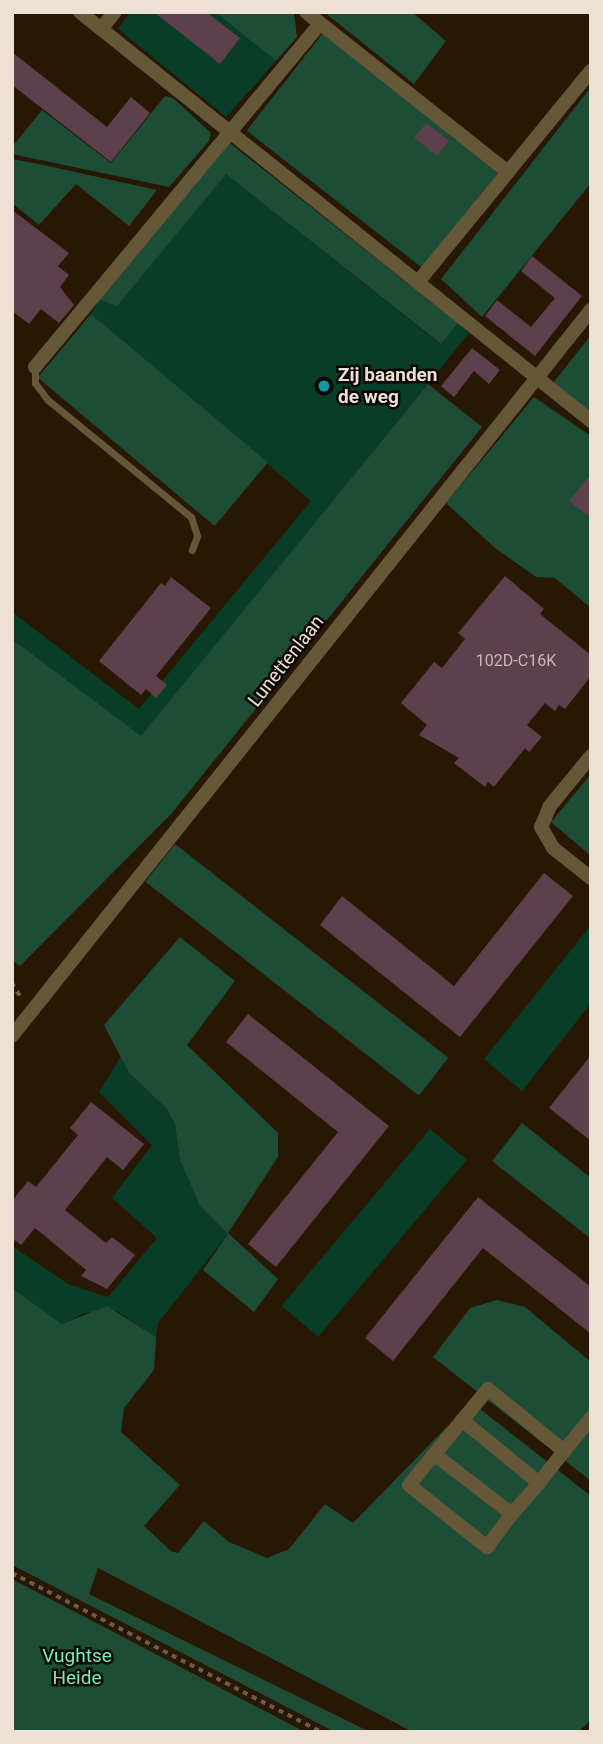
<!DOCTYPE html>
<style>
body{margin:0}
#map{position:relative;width:603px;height:1744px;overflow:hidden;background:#281702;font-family:Roboto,sans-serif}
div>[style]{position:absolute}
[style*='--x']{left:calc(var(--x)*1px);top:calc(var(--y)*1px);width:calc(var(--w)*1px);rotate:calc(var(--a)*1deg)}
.green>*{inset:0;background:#083e28;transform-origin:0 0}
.forest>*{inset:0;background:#1d4d37;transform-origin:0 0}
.building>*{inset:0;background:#5d404b;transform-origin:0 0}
.path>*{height:3.5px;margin-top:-1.75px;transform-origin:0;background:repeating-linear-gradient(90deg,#6c5d4a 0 5px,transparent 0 10px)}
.lane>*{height:7px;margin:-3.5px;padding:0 3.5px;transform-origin:3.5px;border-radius:3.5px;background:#675739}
.street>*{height:14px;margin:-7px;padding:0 7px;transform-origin:7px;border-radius:7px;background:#675739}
.dots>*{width:19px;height:19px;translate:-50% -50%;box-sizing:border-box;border:4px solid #0b0501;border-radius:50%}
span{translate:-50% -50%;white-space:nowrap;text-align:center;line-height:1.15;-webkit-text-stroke:5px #0b0501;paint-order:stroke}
.number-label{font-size:16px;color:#c9b9b2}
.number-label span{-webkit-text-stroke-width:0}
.poi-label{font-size:19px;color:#ede1d4;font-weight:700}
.left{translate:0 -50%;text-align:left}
.street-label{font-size:19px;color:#ede1d4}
.park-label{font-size:19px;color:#76f2b7}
.frame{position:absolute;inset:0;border:14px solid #ede1d4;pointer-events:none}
</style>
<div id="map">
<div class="green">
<i style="clip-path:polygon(130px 12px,215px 12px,276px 61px,226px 117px,118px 29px)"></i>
<i style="clip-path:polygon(226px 174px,440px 344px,458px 323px,469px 333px,141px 737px,12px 639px,12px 612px,139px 709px,311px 501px,91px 314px,99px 299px)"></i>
<i style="clip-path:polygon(591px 925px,591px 1003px,522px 1091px,484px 1059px)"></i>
<i style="clip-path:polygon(121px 1056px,129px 1073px,167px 1109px,175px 1125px,180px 1160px,200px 1206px,228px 1234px,158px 1323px,156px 1337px,117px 1311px,85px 1313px,62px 1324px,12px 1288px,12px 1246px,68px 1284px,108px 1297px,157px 1238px,112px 1198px,152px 1145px,99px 1092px)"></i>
<i style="left:430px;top:1129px;width:48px;height:231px;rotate:40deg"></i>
</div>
<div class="forest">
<i style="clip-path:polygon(215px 12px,294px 12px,297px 37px,276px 61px)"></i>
<i style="clip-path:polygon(324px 12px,412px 12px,446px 41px,414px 84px)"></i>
<i style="left:323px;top:33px;width:224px;height:124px;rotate:38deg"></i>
<i style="clip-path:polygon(591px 87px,591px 183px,482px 317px,441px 279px)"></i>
<i style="clip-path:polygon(165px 96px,173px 98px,211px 133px,209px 141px,169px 187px,12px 154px,12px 147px,42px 110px,111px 163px)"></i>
<i style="clip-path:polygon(226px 140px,458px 323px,441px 344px,226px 174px,117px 306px,99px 299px)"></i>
<i style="clip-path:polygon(12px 159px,39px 164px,157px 190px,129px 226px,76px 184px,39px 225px,12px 203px)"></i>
<i style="left:91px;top:314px;width:231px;height:83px;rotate:40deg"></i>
<i style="clip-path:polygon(591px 335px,591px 413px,553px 383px)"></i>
<i style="clip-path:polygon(428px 384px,482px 427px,172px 813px,20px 966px,12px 960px,12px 639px,141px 736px)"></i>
<i style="clip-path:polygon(534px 397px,591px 436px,591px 608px,555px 578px,536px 577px,495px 548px,446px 503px)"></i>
<i style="clip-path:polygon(591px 774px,591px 856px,551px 822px)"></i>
<i style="left:175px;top:844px;width:347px;height:48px;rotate:38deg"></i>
<i style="clip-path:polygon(180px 937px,235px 981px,187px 1045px,278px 1133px,278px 1157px,228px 1233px,278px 1279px,254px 1312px,203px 1270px,228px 1234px,200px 1206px,180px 1160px,175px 1125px,167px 1109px,129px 1073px,104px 1025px)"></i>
<i style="clip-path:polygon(522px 1123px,591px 1178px,591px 1239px,492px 1161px)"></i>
<i style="clip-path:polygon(12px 1288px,62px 1324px,107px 1306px,156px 1337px,154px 1370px,124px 1408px,121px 1432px,180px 1485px,144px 1526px,171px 1551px,178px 1553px,204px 1521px,229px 1542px,267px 1558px,289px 1549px,325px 1504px,353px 1523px,471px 1402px,591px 1496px,591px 1720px,578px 1732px,413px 1732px,98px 1568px,89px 1594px,370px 1732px,335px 1732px,12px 1565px)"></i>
<i style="clip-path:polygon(497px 1300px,525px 1307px,591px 1362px,591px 1481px,433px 1357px,470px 1308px)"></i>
<i style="clip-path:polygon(12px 1579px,305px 1732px,12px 1732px)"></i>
</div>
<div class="building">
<i style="clip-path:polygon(154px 12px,206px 12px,240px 38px,220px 64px)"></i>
<i style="clip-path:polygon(12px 52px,107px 127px,131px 97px,150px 113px,111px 162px,12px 85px)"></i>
<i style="left:426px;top:123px;width:29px;height:19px;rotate:38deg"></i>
<i style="clip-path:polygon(12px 210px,69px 253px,58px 266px,69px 275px,60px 287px,74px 305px,59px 323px,41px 309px,29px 324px,12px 311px)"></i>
<i style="clip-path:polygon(532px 256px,582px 296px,535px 356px,485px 316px,497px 300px,531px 327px,555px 298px,521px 271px)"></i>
<i style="clip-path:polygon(472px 348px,500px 370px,489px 384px,474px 371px,454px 397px,441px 386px)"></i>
<i style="clip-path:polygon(591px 474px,591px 518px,569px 501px)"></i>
<i style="clip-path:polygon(505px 576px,544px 609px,540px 614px,591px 655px,591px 676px,565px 709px,559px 705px,555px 711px,545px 703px,527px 725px,542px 737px,529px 752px,525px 748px,494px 787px,488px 782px,485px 787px,454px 763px,459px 758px,419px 735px,427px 725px,401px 703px,434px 662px,442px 668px,465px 639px,458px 633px)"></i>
<i style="clip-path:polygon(171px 577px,211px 608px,156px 676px,167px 685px,156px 698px,146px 689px,141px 695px,99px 661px,161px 583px,165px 586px)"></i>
<i style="clip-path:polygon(544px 873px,573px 896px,460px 1037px,320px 925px,342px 896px,454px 986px)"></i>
<i style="clip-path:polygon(248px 1014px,389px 1126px,276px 1267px,248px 1244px,338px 1132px,226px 1042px)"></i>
<i style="clip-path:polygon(591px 1055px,591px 1141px,549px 1108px)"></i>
<i style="clip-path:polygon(91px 1102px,144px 1144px,123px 1170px,107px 1157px,65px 1210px,106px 1243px,112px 1237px,135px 1255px,107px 1289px,81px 1276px,86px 1270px,35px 1228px,21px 1245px,12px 1238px,12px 1201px,28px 1181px,36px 1187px,78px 1135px,70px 1128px)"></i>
<i style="clip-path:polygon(478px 1197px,591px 1287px,591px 1334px,483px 1248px,393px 1361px,365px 1338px)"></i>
</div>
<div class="path">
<i style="--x:12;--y:983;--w:19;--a:58"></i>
<i style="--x:12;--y:1573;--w:348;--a:27.2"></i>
</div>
<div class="lane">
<i style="--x:35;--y:367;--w:16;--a:90"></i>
<i style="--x:35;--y:383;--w:21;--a:53"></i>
<i style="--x:48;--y:400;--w:185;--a:39.3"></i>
<i style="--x:191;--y:517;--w:20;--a:72"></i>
<i style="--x:197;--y:536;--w:15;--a:110"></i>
</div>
<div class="street">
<i style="--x:80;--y:12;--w:655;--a:38.67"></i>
<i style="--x:306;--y:12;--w:258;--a:38.4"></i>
<i style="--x:101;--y:29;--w:22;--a:-51"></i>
<i style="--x:418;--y:282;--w:273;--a:-50.7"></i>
<i style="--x:35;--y:367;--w:446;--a:-50.3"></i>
<i style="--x:591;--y:756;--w:65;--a:129.4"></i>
<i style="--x:550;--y:806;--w:23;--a:113"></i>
<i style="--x:541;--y:827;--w:24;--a:60"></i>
<i style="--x:553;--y:848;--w:48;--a:38.3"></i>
<i style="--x:12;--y:1036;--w:929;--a:-51.43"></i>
<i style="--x:462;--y:1420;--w:99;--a:39.3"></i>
<i style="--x:564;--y:1451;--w:98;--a:-140.8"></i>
<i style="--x:488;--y:1389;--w:124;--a:129.5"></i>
<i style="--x:409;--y:1485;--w:100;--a:38.5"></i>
<i style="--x:487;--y:1547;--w:41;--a:-52.9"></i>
<i style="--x:512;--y:1514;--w:41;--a:-48.9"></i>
<i style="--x:539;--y:1483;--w:41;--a:-52"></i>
<i style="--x:564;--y:1451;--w:43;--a:-50.7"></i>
<i style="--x:434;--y:1454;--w:98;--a:37.6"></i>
</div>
<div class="dots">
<i style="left:324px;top:386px;background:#0f9aa8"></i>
</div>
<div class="number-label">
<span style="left:516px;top:661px">102D-C16K</span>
</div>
<div class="poi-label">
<span class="left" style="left:338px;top:386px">Zij baanden<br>de weg</span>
</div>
<div class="street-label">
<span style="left:286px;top:661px;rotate:-52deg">Lunettenlaan</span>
</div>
<div class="park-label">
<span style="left:77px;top:1667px">Vughtse<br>Heide</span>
</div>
<div class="frame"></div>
</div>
